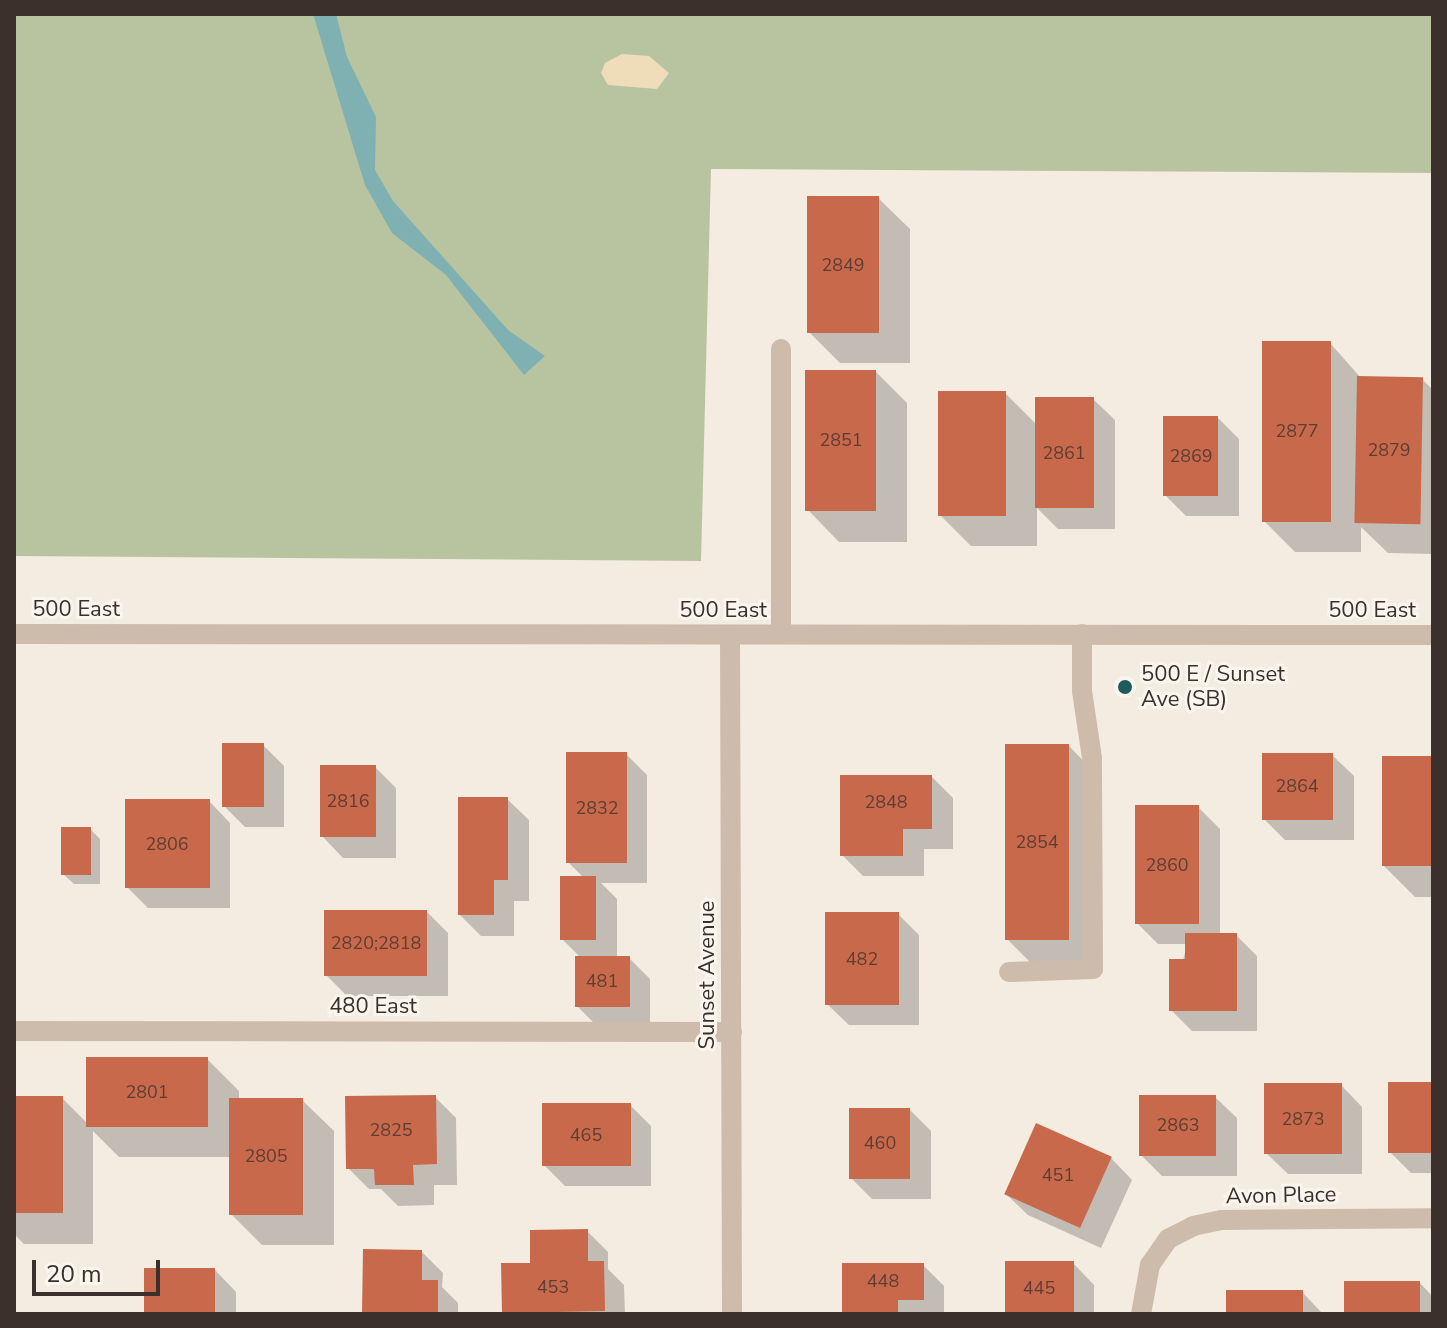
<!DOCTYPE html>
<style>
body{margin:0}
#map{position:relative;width:1447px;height:1328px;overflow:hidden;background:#f4ebe1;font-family:"Nunito Sans",sans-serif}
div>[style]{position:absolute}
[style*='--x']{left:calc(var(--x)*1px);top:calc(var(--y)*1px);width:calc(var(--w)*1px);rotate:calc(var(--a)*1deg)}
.green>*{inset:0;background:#b8c4a0}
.sand>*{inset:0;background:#efdcb8}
.water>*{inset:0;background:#7fb0b2}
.shadow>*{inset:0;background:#0003}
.building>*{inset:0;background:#c8694b;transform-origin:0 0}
.minor>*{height:20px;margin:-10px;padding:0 10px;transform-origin:10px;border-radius:10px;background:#cdbbac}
.dots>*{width:22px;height:22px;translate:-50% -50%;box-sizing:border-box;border:4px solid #fbf5ee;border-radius:50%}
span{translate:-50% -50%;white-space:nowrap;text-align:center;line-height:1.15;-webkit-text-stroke:6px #fbf5ee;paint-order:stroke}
.number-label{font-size:18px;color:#5e3e33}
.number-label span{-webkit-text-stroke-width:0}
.street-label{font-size:22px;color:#3b302b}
.poi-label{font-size:22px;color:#3b302b}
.left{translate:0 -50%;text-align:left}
.frame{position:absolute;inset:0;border:16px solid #3b302b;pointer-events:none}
.scale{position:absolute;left:32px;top:1260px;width:128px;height:36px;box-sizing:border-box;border:4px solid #3b302b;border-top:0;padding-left:10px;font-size:24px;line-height:28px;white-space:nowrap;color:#3b302b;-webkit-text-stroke:6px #fbf5ee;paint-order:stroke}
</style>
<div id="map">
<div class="green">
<i style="clip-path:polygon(14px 14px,1433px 14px,1433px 173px,711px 169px,701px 561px,14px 556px)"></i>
</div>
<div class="sand">
<i style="clip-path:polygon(622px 54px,649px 56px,669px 73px,657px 89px,608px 85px,601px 73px,605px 63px)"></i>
</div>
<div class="water">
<i style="clip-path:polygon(313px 14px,336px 14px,347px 57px,376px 117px,375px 170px,393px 201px,508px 330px,545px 356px,524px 375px,446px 275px,392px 233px,365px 185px)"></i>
</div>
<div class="shadow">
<i style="clip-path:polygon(878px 198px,910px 229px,910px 363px,840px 363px,809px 332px)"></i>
<i style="clip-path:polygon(1330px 343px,1361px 378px,1422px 379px,1433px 390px,1433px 554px,1388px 553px,1361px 527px,1361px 552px,1295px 552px,1264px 521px)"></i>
<i style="clip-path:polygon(876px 372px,907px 403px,907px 542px,839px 542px,808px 510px)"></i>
<i style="clip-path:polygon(1005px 393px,1037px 425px,1093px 399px,1115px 420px,1115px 529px,1058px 529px,1037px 508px,1037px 546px,971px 546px,940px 515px)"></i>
<i style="clip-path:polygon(1218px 418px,1239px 439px,1239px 516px,1186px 516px,1165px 495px)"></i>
<i style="clip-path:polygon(263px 745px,284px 766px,284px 827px,245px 827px,224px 806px)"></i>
<i style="clip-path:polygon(1069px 746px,1100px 778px,1100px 970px,1038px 970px,1007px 939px)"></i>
<i style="clip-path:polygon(626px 754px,647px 775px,647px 883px,601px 883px,617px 899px,617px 958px,629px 958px,650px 979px,650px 1027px,598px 1027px,577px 1006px,581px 958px,562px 939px,584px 878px,568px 862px)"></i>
<i style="clip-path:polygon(1332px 755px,1354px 776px,1354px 840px,1285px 840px,1264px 819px)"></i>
<i style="clip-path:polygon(1433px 758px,1433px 897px,1415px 897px,1384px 866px)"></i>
<i style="clip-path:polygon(375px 767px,396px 788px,396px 858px,343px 858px,322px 836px)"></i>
<i style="clip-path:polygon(932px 777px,953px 798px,953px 849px,924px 849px,924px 876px,863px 876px,842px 855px)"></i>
<i style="clip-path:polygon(507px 799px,529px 820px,529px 901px,514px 901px,514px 936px,481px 936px,460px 915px)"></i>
<i style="clip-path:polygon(209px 801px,230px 823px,230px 908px,148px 908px,127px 887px)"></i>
<i style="clip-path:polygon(1198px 807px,1220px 829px,1220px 935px,1236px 935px,1257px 956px,1257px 1031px,1192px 1031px,1171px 1010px,1187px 944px,1158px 944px,1137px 923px)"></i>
<i style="clip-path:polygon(90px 829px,100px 839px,100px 884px,74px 884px,63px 874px)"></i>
<i style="clip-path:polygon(427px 912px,448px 933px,448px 996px,347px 996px,326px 975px)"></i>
<i style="clip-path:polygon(898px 914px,919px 935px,919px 1025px,849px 1025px,827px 1004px)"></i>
<i style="clip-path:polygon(207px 1059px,239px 1091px,239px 1100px,302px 1100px,334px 1131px,334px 1245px,262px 1245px,231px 1214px,231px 1157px,119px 1157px,93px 1131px,93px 1244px,24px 1244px,14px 1234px,14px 1098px,62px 1098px,88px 1124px)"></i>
<i style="clip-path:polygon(1433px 1084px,1433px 1173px,1411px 1173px,1390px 1152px)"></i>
<i style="clip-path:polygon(1341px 1085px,1362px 1107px,1362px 1174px,1288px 1174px,1266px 1153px)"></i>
<i style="clip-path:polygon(435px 1097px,456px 1118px,457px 1185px,434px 1185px,434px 1205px,398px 1206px,381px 1189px,369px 1189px,348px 1168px)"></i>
<i style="clip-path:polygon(1215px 1097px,1237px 1118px,1237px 1176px,1162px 1176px,1141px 1155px)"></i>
<i style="clip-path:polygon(630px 1105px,651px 1126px,651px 1186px,565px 1186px,544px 1165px)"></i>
<i style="clip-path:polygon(910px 1110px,931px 1131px,931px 1199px,872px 1199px,851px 1178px)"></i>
<i style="clip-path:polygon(1111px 1158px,1132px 1180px,1101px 1248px,1028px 1215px,1006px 1194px)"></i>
<i style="clip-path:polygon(587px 1231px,608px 1252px,608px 1269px,624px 1285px,625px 1314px,504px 1312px,532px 1264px)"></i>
<i style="clip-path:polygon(422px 1252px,443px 1273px,442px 1287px,458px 1303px,458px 1314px,364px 1314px)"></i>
<i style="clip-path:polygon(1073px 1263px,1094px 1285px,1094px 1314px,1007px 1314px)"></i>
<i style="clip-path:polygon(923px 1265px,944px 1286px,944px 1314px,844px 1314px)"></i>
<i style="clip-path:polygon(215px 1270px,236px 1292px,236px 1314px,146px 1314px)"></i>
<i style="clip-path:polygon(1420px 1283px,1433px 1297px,1433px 1314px,1346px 1314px)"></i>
<i style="clip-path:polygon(1302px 1292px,1323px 1314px,1228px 1314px)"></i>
</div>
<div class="building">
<i style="left:807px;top:196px;width:72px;height:137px"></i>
<i style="left:1262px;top:341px;width:69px;height:181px"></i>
<i style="left:805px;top:370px;width:71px;height:141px"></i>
<i style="left:1357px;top:376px;width:66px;height:147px;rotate:1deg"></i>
<i style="left:938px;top:391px;width:68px;height:125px"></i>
<i style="left:1035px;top:397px;width:59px;height:111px"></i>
<i style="left:1163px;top:416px;width:55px;height:80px"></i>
<i style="left:222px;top:743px;width:42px;height:64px"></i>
<i style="left:1005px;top:744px;width:64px;height:196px"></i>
<i style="left:566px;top:752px;width:61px;height:111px"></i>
<i style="left:1262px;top:753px;width:71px;height:67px"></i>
<i style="left:1382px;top:756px;width:51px;height:110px"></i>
<i style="left:320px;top:765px;width:56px;height:72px"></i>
<i style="clip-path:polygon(840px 775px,932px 775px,932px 829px,903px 829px,903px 856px,840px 856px)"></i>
<i style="clip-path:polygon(458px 797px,508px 797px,508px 880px,494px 880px,494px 915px,458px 915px)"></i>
<i style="left:125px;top:799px;width:85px;height:89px"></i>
<i style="left:1135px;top:805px;width:64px;height:119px"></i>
<i style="left:61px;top:827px;width:30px;height:48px"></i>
<i style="left:560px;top:876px;width:36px;height:64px"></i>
<i style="left:324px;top:910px;width:103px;height:66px"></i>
<i style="left:825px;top:912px;width:74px;height:93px"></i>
<i style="clip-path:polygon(1185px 933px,1237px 933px,1237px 1011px,1169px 1011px,1169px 959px,1185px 959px)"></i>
<i style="left:575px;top:956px;width:55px;height:51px"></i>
<i style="left:86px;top:1057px;width:122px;height:70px"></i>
<i style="left:1388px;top:1082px;width:45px;height:71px"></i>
<i style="left:1264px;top:1083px;width:78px;height:71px"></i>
<i style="clip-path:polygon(436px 1095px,437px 1164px,413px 1165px,414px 1185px,375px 1185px,374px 1169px,346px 1169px,345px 1096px)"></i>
<i style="left:1139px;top:1095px;width:77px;height:61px"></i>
<i style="left:14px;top:1096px;width:49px;height:117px"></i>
<i style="left:229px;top:1098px;width:74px;height:117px"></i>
<i style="left:542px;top:1103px;width:89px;height:63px"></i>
<i style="left:849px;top:1108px;width:61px;height:71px"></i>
<i style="left:1036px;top:1123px;width:83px;height:78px;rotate:24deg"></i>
<i style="clip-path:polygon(588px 1229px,588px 1261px,604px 1261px,605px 1311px,502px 1313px,501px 1263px,530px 1263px,530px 1230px)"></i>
<i style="clip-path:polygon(363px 1249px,422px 1250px,422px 1280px,438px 1280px,438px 1314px,362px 1314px)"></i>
<i style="left:1005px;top:1261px;width:69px;height:53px"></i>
<i style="clip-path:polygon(842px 1263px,924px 1263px,924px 1300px,898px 1300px,898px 1314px,842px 1314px)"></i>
<i style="left:144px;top:1268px;width:71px;height:46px"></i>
<i style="left:1420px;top:1281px;width:33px;height:76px;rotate:90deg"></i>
<i style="left:1303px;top:1290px;width:24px;height:77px;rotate:90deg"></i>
</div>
<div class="minor">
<i style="--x:781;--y:349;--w:285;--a:90"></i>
<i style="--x:14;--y:634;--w:1419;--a:0.04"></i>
<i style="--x:730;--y:635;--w:679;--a:89.83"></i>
<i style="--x:1009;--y:972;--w:84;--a:-2"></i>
<i style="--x:1093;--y:969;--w:211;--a:-90.3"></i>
<i style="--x:1092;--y:758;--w:68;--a:-98.5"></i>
<i style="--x:1082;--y:691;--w:57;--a:-90"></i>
<i style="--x:14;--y:1031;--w:718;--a:0.08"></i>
<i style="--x:1141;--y:1314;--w:50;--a:-79.6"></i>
<i style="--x:1150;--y:1265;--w:32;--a:-55"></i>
<i style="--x:1168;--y:1239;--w:28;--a:-27"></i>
<i style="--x:1193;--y:1226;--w:29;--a:-12"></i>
<i style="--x:1221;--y:1220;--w:212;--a:-0.5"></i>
</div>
<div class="dots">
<i style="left:1125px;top:687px;background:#1f5a5e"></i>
</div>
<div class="number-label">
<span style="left:843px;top:265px">2849</span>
<span style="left:1297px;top:431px">2877</span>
<span style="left:841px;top:440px">2851</span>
<span style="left:1389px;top:450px">2879</span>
<span style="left:1064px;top:453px">2861</span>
<span style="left:1191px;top:456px">2869</span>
<span style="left:1297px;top:786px">2864</span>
<span style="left:348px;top:801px">2816</span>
<span style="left:886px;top:802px">2848</span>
<span style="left:597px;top:808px">2832</span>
<span style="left:1037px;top:842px">2854</span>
<span style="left:167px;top:844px">2806</span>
<span style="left:1167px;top:865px">2860</span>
<span style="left:376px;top:943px">2820;2818</span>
<span style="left:862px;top:959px">482</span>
<span style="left:602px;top:981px">481</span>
<span style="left:147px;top:1092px">2801</span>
<span style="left:1303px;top:1119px">2873</span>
<span style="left:1178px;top:1125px">2863</span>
<span style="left:391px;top:1130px">2825</span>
<span style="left:586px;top:1135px">465</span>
<span style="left:880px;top:1143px">460</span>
<span style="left:266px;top:1156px">2805</span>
<span style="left:1058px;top:1175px">451</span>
<span style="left:883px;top:1281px">448</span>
<span style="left:553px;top:1287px">453</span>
<span style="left:1039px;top:1288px">445</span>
</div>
<div class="street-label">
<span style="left:76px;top:610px">500 East</span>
<span style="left:723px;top:611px">500 East</span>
<span style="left:1372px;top:611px">500 East</span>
<span style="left:708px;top:975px;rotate:-90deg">Sunset Avenue</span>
<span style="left:373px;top:1007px">480 East</span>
<span style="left:1281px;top:1196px;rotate:-1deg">Avon Place</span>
</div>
<div class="poi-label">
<span class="left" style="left:1141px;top:687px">500 E / Sunset<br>Ave (SB)</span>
</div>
<div class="frame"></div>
<div class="scale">20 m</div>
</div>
